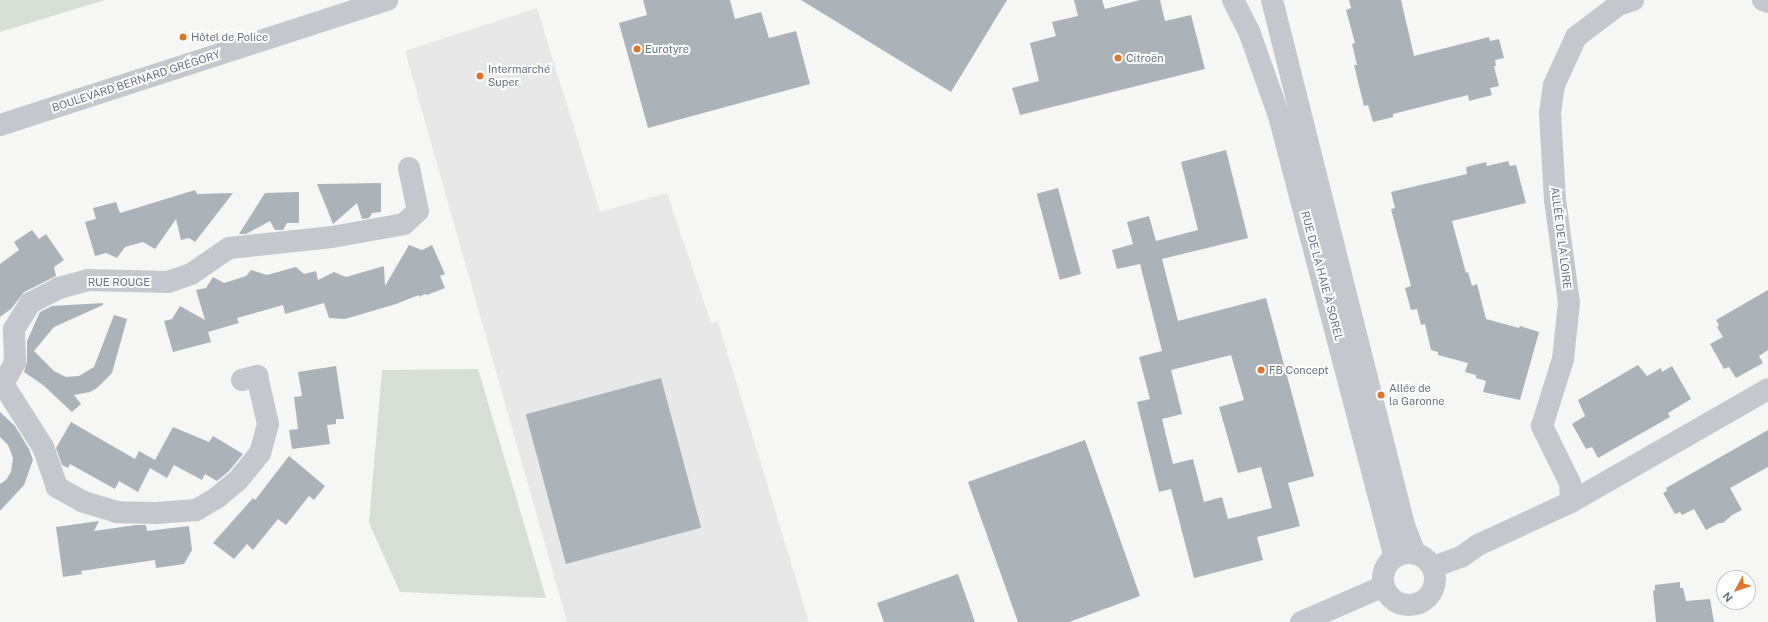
<!DOCTYPE html>
<meta charset="utf-8">
<style>
body{margin:0}
#map{position:relative;width:1768px;height:622px;overflow:hidden;background:#f6f7f4;font-family:"Public Sans",sans-serif}
div>[style]{position:absolute}
[style*='--x']{left:calc(var(--x)*1px);top:calc(var(--y)*1px);width:calc(var(--w)*1px);rotate:calc(var(--a)*1deg)}
.built>*{inset:0;background:#e7e8e7}
.green>*{inset:0;background:#d7ded5}
.building>*{inset:0;background:#abb2b8;transform-origin:0 0}
.minor>*{height:22px;margin:-11px;padding:0 11px;transform-origin:11px;border-radius:11px;background:#c4c7cb}
.minor>.ring{margin:-11px;padding:0;box-sizing:content-box;background:none;border:22px solid #c4c7cb;border-radius:50%}
.dots>*{width:11px;height:11px;translate:-50% -50%;box-sizing:border-box;border:2px solid #fff;border-radius:50%}
span{translate:-50% -50%;white-space:nowrap;text-align:center;line-height:1.15;-webkit-text-stroke:4px #fff;paint-order:stroke}
.poi-label{font-size:11px;color:#667284}
.left{translate:0 -50%;text-align:left}
.street-label{font-size:11px;color:#667284}
.north{position:absolute;left:1716px;top:570px;width:40px;height:40px;box-sizing:border-box;background:#fff;border:1px solid #c2c7ce;border-radius:50%;rotate:230deg;font-size:11px;font-weight:700;line-height:16px;text-align:center;color:#667284}
.north::after{content:'';display:block;margin:auto;width:14px;height:18px;background:#e1742a;clip-path:polygon(50% 0,100% 100%,50% 72%,0 100%)}
</style>
<div id="map">
<div class="built">
<i style="clip-path:polygon(537px 8px,600px 212px,667px 193px,711px 323px,718px 322px,809px 622px,567px 622px,405px 51px)"></i>
</div>
<div class="green">
<i style="clip-path:polygon(0 0,105px 0,0 32px)"></i>
<i style="clip-path:polygon(478px 369px,546px 598px,400px 592px,369px 523px,382px 370px)"></i>
</div>
<div class="building">
<i style="clip-path:polygon(643px 0,730px 0,735px 19px,761px 12px,769px 38px,796px 31px,810px 84px,648px 128px,619px 23px,647px 15px)"></i>
<i style="clip-path:polygon(801px 0,1007px 0,951px 92px)"></i>
<i style="clip-path:polygon(1074px 0,1102px 0,1105px 9px,1140px 0,1160px 0,1165px 21px,1191px 15px,1205px 69px,1020px 115px,1012px 88px,1039px 81px,1030px 43px,1056px 36px,1052px 22px,1078px 16px)"></i>
<i style="clip-path:polygon(1349px 0,1401px 0,1414px 56px,1489px 37px,1490px 41px,1499px 39px,1504px 58px,1495px 60px,1496px 66px,1494px 66px,1499px 86px,1490px 88px,1492px 95px,1469px 101px,1468px 95px,1393px 114px,1393px 117px,1373px 122px,1368px 105px,1364px 106px,1354px 65px,1357px 65px,1352px 44px,1355px 43px,1346px 10px,1351px 8px)"></i>
<i style="clip-path:polygon(evenodd,1226px 150px,1248px 238px,1162px 259px,1178px 321px,1266px 298px,1314px 476px,1288px 483px,1300px 526px,1257px 537px,1263px 560px,1194px 578px,1171px 489px,1159px 492px,1137px 402px,1150px 399px,1139px 357px,1162px 351px,1140px 264px,1117px 269px,1112px 250px,1133px 244px,1127px 222px,1149px 216px,1156px 241px,1198px 230px,1181px 162px,1226px 150px,1231px 355px,1244px 400px,1219px 407px,1238px 473px,1261px 467px,1272px 508px,1228px 519px,1222px 497px,1204px 502px,1193px 459px,1173px 464px,1162px 419px,1182px 414px,1171px 370px,1231px 355px)"></i>
<i style="clip-path:polygon(1508px 161px,1510px 166px,1516px 165px,1526px 203px,1452px 221px,1466px 273px,1468px 272px,1472px 286px,1477px 284px,1486px 319px,1519px 328px,1520px 326px,1539px 332px,1520px 400px,1483px 392px,1486px 381px,1476px 378px,1476px 375px,1465px 372px,1468px 363px,1438px 355px,1438px 352px,1431px 350px,1425px 324px,1421px 325px,1417px 309px,1411px 310px,1405px 288px,1411px 286px,1391px 209px,1395px 208px,1391px 192px,1467px 174px,1466px 167px,1486px 162px,1487px 166px)"></i>
<i style="clip-path:polygon(381px 183px,381px 212px,372px 213px,369px 218px,362px 219px,357px 203px,333px 224px,317px 184px)"></i>
<i style="left:1058px;top:188px;width:89px;height:22px;rotate:75deg"></i>
<i style="clip-path:polygon(195px 190px,197px 194px,233px 193px,195px 242px,189px 238px,181px 240px,176px 219px,155px 249px,143px 242px,125px 247px,117px 258px,106px 253px,95px 256px,85px 222px,96px 219px,93px 208px,116px 202px,120px 213px)"></i>
<i style="clip-path:polygon(299px 192px,299px 223px,287px 223px,283px 230px,275px 230px,270px 221px,246px 234px,239px 234px,265px 193px)"></i>
<i style="clip-path:polygon(32px 230px,39px 239px,46px 234px,64px 260px,54px 267px,56px 276px,24px 292px,11px 309px,0 317px,0 264px,19px 250px,14px 242px)"></i>
<i style="clip-path:polygon(409px 245px,422px 250px,432px 245px,445px 274px,440px 276px,445px 288px,427px 295px,425px 294px,419px 297px,419px 295px,396px 304px,345px 319px,329px 318px,324px 303px,285px 314px,283px 305px,237px 318px,239px 323px,208px 332px,211px 342px,173px 352px,164px 321px,172px 319px,180px 306px,205px 320px,196px 290px,206px 288px,213px 277px,224px 283px,246px 276px,251px 270px,267px 275px,296px 267px,304px 274px,316px 271px,318px 280px,334px 272px,346px 277px,384px 266px,385px 286px)"></i>
<i style="clip-path:polygon(1768px 290px,1768px 350px,1759px 356px,1763px 363px,1736px 378px,1729px 367px,1724px 369px,1710px 344px,1723px 337px,1717px 327px,1719px 325px,1716px 320px)"></i>
<i style="clip-path:polygon(103px 303px,103px 305px,54px 327px,34px 351px,54px 371px,66px 377px,79px 376px,94px 367px,114px 315px,127px 319px,112px 373px,97px 388px,90px 392px,74px 395px,81px 404px,72px 412px,43px 385px,24px 372px,27px 362px,27px 341px,40px 312px,52px 306px)"></i>
<i style="clip-path:polygon(1638px 365px,1647px 376px,1661px 368px,1662px 372px,1672px 366px,1691px 399px,1668px 413px,1670px 417px,1598px 458px,1592px 447px,1586px 449px,1572px 424px,1585px 416px,1578px 400px)"></i>
<i style="clip-path:polygon(336px 366px,344px 419px,336px 419px,336px 424px,327px 425px,330px 444px,292px 449px,289px 430px,298px 429px,294px 397px,302px 396px,298px 372px)"></i>
<i style="left:661px;top:378px;width:155px;height:140px;rotate:75deg"></i>
<i style="clip-path:polygon(0 412px,15px 426px,29px 449px,33px 460px,24px 485px,0 511px,0 484px,6px 480px,11px 472px,13px 458px,8px 445px,0 437px)"></i>
<i style="clip-path:polygon(71px 422px,135px 459px,139px 451px,155px 460px,173px 427px,209px 442px,213px 436px,243px 454px,229px 471px,217px 481px,205px 474px,202px 480px,174px 465px,167px 478px,150px 468px,138px 492px,119px 481px,115px 489px,70px 464px,68px 468px,62px 465px,56px 448px)"></i>
<i style="clip-path:polygon(1768px 430px,1768px 467px,1730px 488px,1742px 510px,1732px 515px,1723px 523px,1719px 523px,1706px 530px,1694px 509px,1682px 515px,1680px 512px,1675px 514px,1663px 493px,1667px 491px,1666px 488px)"></i>
<i style="clip-path:polygon(1085px 440px,1140px 596px,1069px 622px,1018px 622px,968px 482px)"></i>
<i style="clip-path:polygon(289px 456px,325px 486px,314px 500px,309px 496px,286px 525px,278px 519px,253px 550px,247px 544px,234px 559px,213px 543px,253px 498px,255px 500px)"></i>
<i style="clip-path:polygon(99px 521px,94px 531px,136px 525px,146px 525px,147px 531px,189px 526px,192px 550px,184px 564px,156px 568px,155px 560px,81px 571px,82px 574px,63px 577px,56px 527px)"></i>
<i style="clip-path:polygon(958px 574px,975px 622px,884px 622px,877px 603px)"></i>
<i style="clip-path:polygon(1680px 582px,1680px 588px,1683px 588px,1686px 601px,1710px 599px,1714px 622px,1656px 622px,1653px 591px,1655px 590px,1655px 585px)"></i>
</div>
<div class="minor">
<i style="--x:1233;--y:0;--w:38;--a:63"></i>
<i style="--x:1250;--y:34;--w:87;--a:70.5"></i>
<i style="--x:1279;--y:116;--w:456;--a:75.3"></i>
<i style="--x:1272;--y:0;--w:541;--a:75.89"></i>
<i style="--x:1404;--y:525;--w:31;--a:69"></i>
<i style="--x:1763;--y:0;--w:5;--a:22"></i>
<i style="--x:0;--y:125;--w:407;--a:-17.9"></i>
<i style="--x:242;--y:380;--w:16;--a:-15"></i>
<i style="--x:257;--y:376;--w:49;--a:77.1"></i>
<i style="--x:268;--y:424;--w:30;--a:105"></i>
<i style="--x:260;--y:453;--w:35;--a:129"></i>
<i style="--x:238;--y:480;--w:26;--a:140"></i>
<i style="--x:218;--y:497;--w:26;--a:149"></i>
<i style="--x:196;--y:510;--w:40;--a:175.7"></i>
<i style="--x:156;--y:513;--w:39;--a:-179"></i>
<i style="--x:117;--y:512;--w:37;--a:-163"></i>
<i style="--x:82;--y:501;--w:29;--a:-151"></i>
<i style="--x:57;--y:487;--w:42;--a:-109.3"></i>
<i style="--x:43;--y:447;--w:75;--a:-122.4"></i>
<i style="--x:3;--y:384;--w:25;--a:-61"></i>
<i style="--x:15;--y:362;--w:33;--a:-92"></i>
<i style="--x:14;--y:329;--w:31;--a:-58"></i>
<i style="--x:30;--y:303;--w:33;--a:-27"></i>
<i style="--x:59;--y:288;--w:30;--a:-15"></i>
<i style="--x:88;--y:280;--w:80;--a:1.4"></i>
<i style="--x:168;--y:282;--w:24;--a:-19"></i>
<i style="--x:191;--y:274;--w:46;--a:-34.4"></i>
<i style="--x:229;--y:248;--w:104;--a:-6.1"></i>
<i style="--x:332;--y:237;--w:73;--a:-10.2"></i>
<i style="--x:404;--y:224;--w:19;--a:-43"></i>
<i style="--x:418;--y:211;--w:44;--a:-101.8"></i>
<i style="--x:1571;--y:502;--w:19;--a:-93"></i>
<i style="--x:1570;--y:483;--w:64;--a:-116.2"></i>
<i style="--x:1542;--y:426;--w:70;--a:-72.6"></i>
<i style="--x:1563;--y:359;--w:56;--a:-83.9"></i>
<i style="--x:1569;--y:303;--w:104;--a:-97.7"></i>
<i style="--x:1555;--y:200;--w:87;--a:-93.3"></i>
<i style="--x:1550;--y:113;--w:28;--a:-82"></i>
<i style="--x:1554;--y:85;--w:53;--a:-65.4"></i>
<i style="--x:1576;--y:37;--w:53;--a:-37.3"></i>
<i style="--x:1618;--y:5;--w:16;--a:-18"></i>
<i class="ring" style="left:1383px;top:553px;width:30px;height:30px"></i>
<i style="--x:1433;--y:567;--w:30;--a:-20"></i>
<i style="--x:1461;--y:557;--w:21;--a:-35"></i>
<i style="--x:1478;--y:545;--w:102;--a:-24.8"></i>
<i style="--x:1571;--y:502;--w:227;--a:-29.8"></i>
<i style="--x:1301;--y:622;--w:90;--a:-23.4"></i>
</div>
<div class="dots">
<i style="left:183px;top:37px;background:#e1742a"></i>
<i style="left:637px;top:49px;background:#e1742a"></i>
<i style="left:1118px;top:58px;background:#e1742a"></i>
<i style="left:480px;top:76px;background:#e1742a"></i>
<i style="left:1261px;top:370px;background:#e1742a"></i>
<i style="left:1381px;top:395px;background:#e1742a"></i>
</div>
<div class="poi-label">
<span class="left" style="left:191px;top:37px">Hôtel de Police</span>
<span class="left" style="left:645px;top:49px">Eurotyre</span>
<span class="left" style="left:1126px;top:58px">Citroën</span>
<span class="left" style="left:488px;top:76px">Intermarché<br>Super</span>
<span class="left" style="left:1269px;top:370px">FB Concept</span>
<span class="left" style="left:1389px;top:395px">Allée de<br>la Garonne</span>
</div>
<div class="street-label">
<span style="left:136px;top:81px;rotate:-18deg">BOULEVARD BERNARD GRÉGORY</span>
<span style="left:1561px;top:238px;rotate:83deg">ALLÉE DE LA LOIRE</span>
<span style="left:1322px;top:276px;rotate:75deg">RUE DE LA HAIE À SOREL</span>
<span style="left:119px;top:282px">RUE ROUGE</span>
</div>
<div class="north">N</div>
</div>
